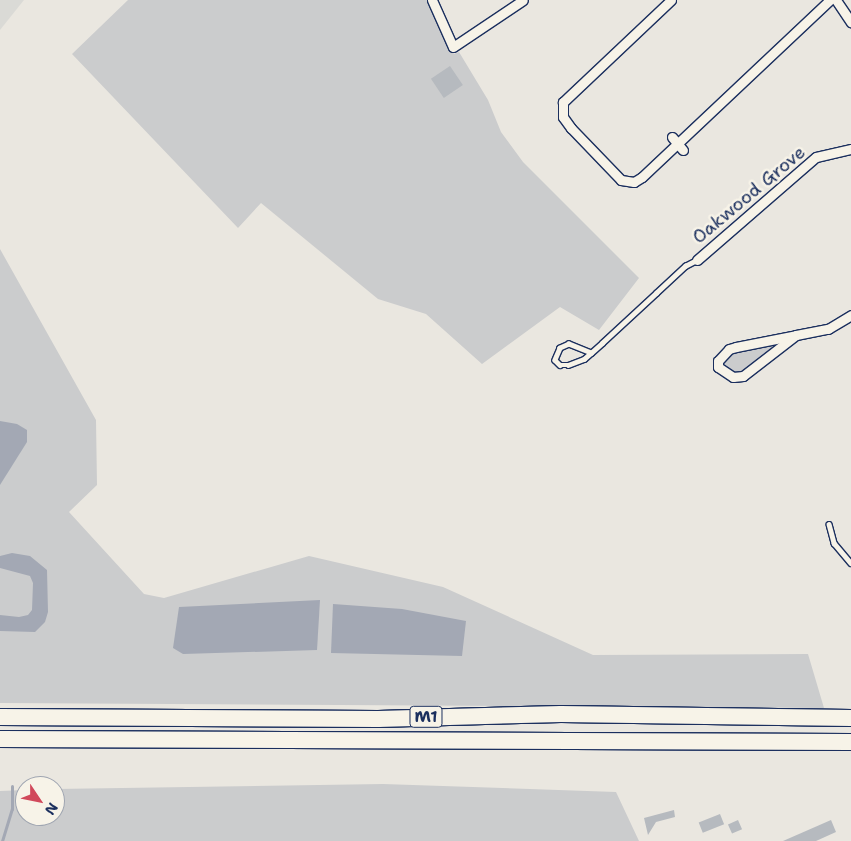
<!DOCTYPE html>
<style>
body{margin:0}
#map{position:relative;width:851px;height:841px;overflow:hidden;background:#eae7e0;font-family:"Shantell Sans",sans-serif}
div>[style]{position:absolute}
[style*='--x']{left:calc(var(--x)*1px);top:calc(var(--y)*1px);width:calc(var(--w)*1px);rotate:calc(var(--a)*1deg)}
.built>*{inset:0;background:#dadad6}
.green>*{inset:0;background:#cbcccd}
.water>*{inset:0;background:#a3a8b4}
.stream>*{height:3px;margin:-1.5px;padding:0 1.5px;transform-origin:1.5px;border-radius:1.5px;background:#a3a8b4}
.building>*{inset:0;background:#b6babf;transform-origin:0 0}
.roads{filter:drop-shadow(1px 0 #1b2f5e) drop-shadow(-1px 0 #1b2f5e) drop-shadow(0 1px #1b2f5e) drop-shadow(0 -1px #1b2f5e)}
.lane>*{height:4.5px;margin:-2.25px;padding:0 2.25px;transform-origin:2.25px;border-radius:2.25px;background:#f7f3e8}
.street>*{height:9px;margin:-4.5px;padding:0 4.5px;transform-origin:4.5px;border-radius:4.5px;background:#f7f3e8}
.highway>*{height:16px;margin:-8px;padding:0 8px;transform-origin:8px;border-radius:8px;background:#f7f3e8}
span{translate:-50% -50%;white-space:nowrap;text-align:center;line-height:1.15;-webkit-text-stroke:5px #f7f3e8;paint-order:stroke}
.shield-label span{padding:1px 4px;background:#f7f3e8;border:1px solid;border-radius:4px;-webkit-text-stroke-width:0}
.shield-label{font-size:16px;color:#1b2f5e;font-weight:700}
.street-label{font-size:18px;color:#1b2f5e}
.north{position:absolute;left:15px;top:776px;width:50px;height:50px;box-sizing:border-box;background:#f7f3e8;border:1px solid #9fa5b1;border-radius:50%;rotate:124deg;font-size:14px;font-weight:700;line-height:20px;text-align:center;color:#1b2f5e}
.north::after{content:'';display:block;margin:auto;width:18px;height:22px;background:#d1495b;clip-path:polygon(50% 0,100% 100%,50% 72%,0 100%)}
</style>
<div id="map">
<div class="built">
<i style="clip-path:polygon(0 0,24px 0,0 30px)"></i>
</div>
<div class="green">
<i style="clip-path:polygon(128px 0,428px 0,454px 54px,459px 52px,488px 100px,501px 132px,523px 162px,639px 278px,599px 330px,560px 307px,482px 364px,426px 314px,378px 299px,261px 203px,238px 228px,72px 54px)"></i>
<i style="clip-path:polygon(0 249px,96px 420px,97px 485px,69px 512px,144px 594px,164px 598px,309px 556px,443px 587px,593px 655px,808px 654px,824px 708px,0 703px)"></i>
<i style="clip-path:polygon(796px 335px,743px 376px,733px 377px,718px 361px,723px 354px)"></i>
<i style="clip-path:polygon(383px 784px,616px 792px,639px 841px,0 841px,0 791px,25px 790px,25px 816px,55px 816px,55px 789px)"></i>
</div>
<div class="water">
<i style="clip-path:polygon(0 421px,17px 424px,27px 430px,27px 442px,0 485px)"></i>
<i style="clip-path:polygon(12px 553px,30px 556px,47px 570px,48px 612px,45px 622px,35px 632px,0 631px,0 615px,19px 617px,28px 615px,32px 610px,33px 583px,30px 576px,0 568px,0 556px)"></i>
<i style="clip-path:polygon(320px 600px,317px 650px,183px 654px,173px 648px,179px 607px)"></i>
<i style="clip-path:polygon(333px 604px,402px 609px,466px 621px,462px 656px,331px 653px)"></i>
</div>
<div class="stream">
<i style="--x:2;--y:841;--w:34;--a:-73"></i>
<i style="--x:12;--y:809;--w:23;--a:-90"></i>
</div>
<div class="building">
<i style="left:450px;top:66px;width:23px;height:23px;rotate:56deg"></i>
<i style="clip-path:polygon(674px 810px,675px 817px,656px 822px,648px 835px,644px 818px)"></i>
<i style="left:720px;top:814px;width:11px;height:23px;rotate:68deg"></i>
<i style="left:738px;top:820px;width:10px;height:11px;rotate:66deg"></i>
<i style="clip-path:polygon(831px 820px,836px 832px,816px 841px,783px 841px)"></i>
</div>
<div class="roads">
<div class="lane">
<i style="--x:591;--y:353;--w:24;--a:-158"></i>
<i style="--x:569;--y:344;--w:10;--a:156"></i>
<i style="--x:560;--y:348;--w:13;--a:113"></i>
<i style="--x:555;--y:360;--w:7;--a:45"></i>
<i style="--x:560;--y:365;--w:8;--a:0"></i>
<i style="--x:568;--y:365;--w:17;--a:-21"></i>
<i style="--x:584;--y:359;--w:9;--a:-41"></i>
<i style="--x:591;--y:353;--w:15;--a:-42"></i>
<i style="--x:602;--y:343;--w:74;--a:-42.8"></i>
<i style="--x:656;--y:293;--w:40;--a:-43"></i>
<i style="--x:685;--y:266;--w:13;--a:-27"></i>
<i style="--x:829;--y:524;--w:20;--a:75"></i>
<i style="--x:834;--y:543;--w:26;--a:50"></i>
</div>
<div class="street">
<i style="--x:432;--y:0;--w:51;--a:65.9"></i>
<i style="--x:453;--y:47;--w:84;--a:-33.9"></i>
<i style="--x:671;--y:0;--w:149;--a:136.6"></i>
<i style="--x:563;--y:102;--w:15;--a:90"></i>
<i style="--x:563;--y:117;--w:14;--a:54"></i>
<i style="--x:571;--y:128;--w:72;--a:46.1"></i>
<i style="--x:621;--y:180;--w:13;--a:9"></i>
<i style="--x:634;--y:182;--w:9;--a:-32"></i>
<i style="--x:642;--y:177;--w:258;--a:-43.3"></i>
<i style="--x:836;--y:0;--w:27;--a:56"></i>
<i style="--x:672;--y:137;--w:17;--a:50"></i>
<i style="--x:697;--y:260;--w:157;--a:-40.9"></i>
<i style="--x:816;--y:157;--w:36;--a:-13"></i>
<i style="--x:796;--y:335;--w:67;--a:142.3"></i>
<i style="--x:743;--y:376;--w:10;--a:174"></i>
<i style="--x:733;--y:377;--w:18;--a:-146"></i>
<i style="--x:718;--y:367;--w:6;--a:-90"></i>
<i style="--x:718;--y:361;--w:16;--a:-47"></i>
<i style="--x:729;--y:349;--w:7;--a:-16"></i>
<i style="--x:736;--y:347;--w:61;--a:-11.3"></i>
<i style="--x:796;--y:335;--w:33;--a:-11"></i>
<i style="--x:828;--y:329;--w:27;--a:-31"></i>
</div>
<div class="highway">
<i style="--x:0;--y:717;--w:378;--a:0.3"></i>
<i style="--x:378;--y:719;--w:183;--a:-1.6"></i>
<i style="--x:561;--y:714;--w:290;--a:0.8"></i>
<i style="--x:0;--y:739;--w:851;--a:0.2"></i>
</div>
</div>
<div class="shield-label">
<span style="left:426px;top:717px">M1</span>
</div>
<div class="street-label">
<span style="left:749px;top:195px;rotate:-40deg">Oakwood Grove</span>
</div>
<div class="north">N</div>
</div>
